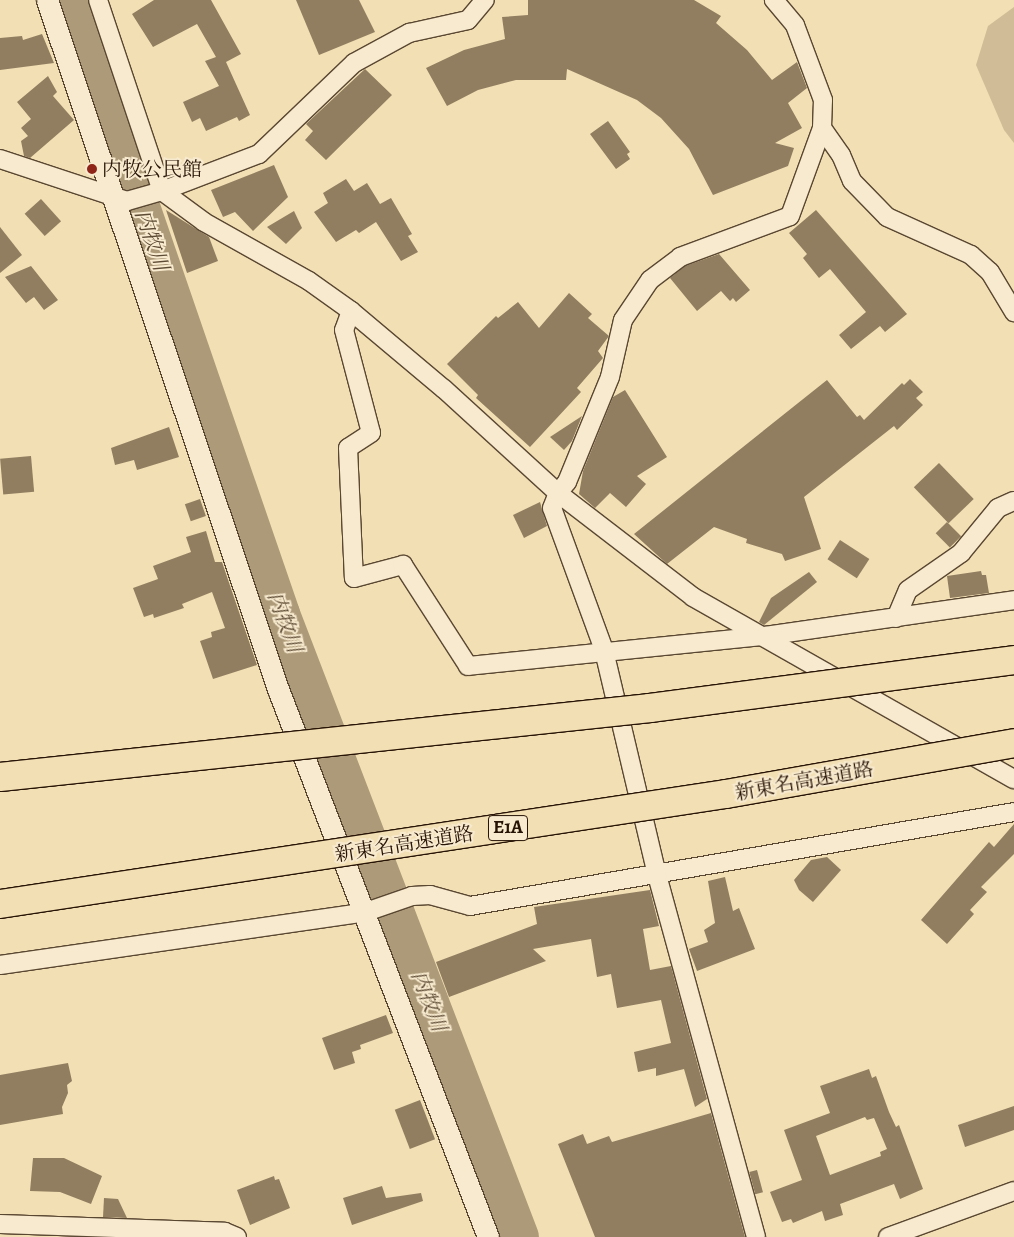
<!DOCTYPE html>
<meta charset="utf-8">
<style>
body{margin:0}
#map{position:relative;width:1014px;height:1237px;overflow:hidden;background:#f2dfb4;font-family:Alegreya,"Noto Serif JP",serif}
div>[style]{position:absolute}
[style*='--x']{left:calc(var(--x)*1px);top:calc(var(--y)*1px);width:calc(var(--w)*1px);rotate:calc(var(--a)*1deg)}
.green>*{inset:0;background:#d0bc96}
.river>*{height:38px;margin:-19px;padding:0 19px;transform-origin:19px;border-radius:19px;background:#ad9a79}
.building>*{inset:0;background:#917e60;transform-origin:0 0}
.roads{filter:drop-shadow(1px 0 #5a4732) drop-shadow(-1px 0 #5a4732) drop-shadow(0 1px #5a4732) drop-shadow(0 -1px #5a4732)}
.minor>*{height:18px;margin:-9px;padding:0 9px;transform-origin:9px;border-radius:9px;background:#f7eace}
.tertiary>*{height:21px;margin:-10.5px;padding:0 10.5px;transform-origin:10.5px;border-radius:10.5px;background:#f7eace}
.bridges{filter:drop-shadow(1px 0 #281406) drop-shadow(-1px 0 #281406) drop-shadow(0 1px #281406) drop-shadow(0 -1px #281406)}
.motorway-bridge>*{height:28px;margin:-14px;padding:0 14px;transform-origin:14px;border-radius:14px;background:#f2dfb4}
.dots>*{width:14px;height:14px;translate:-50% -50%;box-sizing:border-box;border:2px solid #f7eace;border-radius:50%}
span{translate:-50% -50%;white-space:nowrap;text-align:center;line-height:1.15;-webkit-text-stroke:4px #f7eace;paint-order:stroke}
.shield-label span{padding:1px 4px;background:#f7eace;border:1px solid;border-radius:4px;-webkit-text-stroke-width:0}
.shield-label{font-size:19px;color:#281406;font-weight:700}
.poi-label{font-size:20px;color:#281406}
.left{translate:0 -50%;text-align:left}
.street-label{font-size:20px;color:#281406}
.water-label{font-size:21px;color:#5d4a34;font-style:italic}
</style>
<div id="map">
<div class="green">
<i style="clip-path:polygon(1014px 7px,1014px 143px,1004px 130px,976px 65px,988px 26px)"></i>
</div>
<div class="river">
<i style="--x:70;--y:0;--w:649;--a:71.03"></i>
<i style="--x:281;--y:614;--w:667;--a:69.01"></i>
</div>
<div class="building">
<i style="clip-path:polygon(154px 0,211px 0,241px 54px,226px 62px,250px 115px,239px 121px,237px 117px,206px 131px,200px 118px,192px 122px,183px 102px,219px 86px,205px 61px,216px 57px,197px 24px,153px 47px,132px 14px)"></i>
<i style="clip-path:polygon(296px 0,359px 0,375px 32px,319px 55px)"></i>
<i style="clip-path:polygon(528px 0,694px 0,721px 16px,716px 23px,747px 50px,772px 80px,797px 62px,807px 88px,788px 103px,802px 128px,775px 143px,794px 148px,788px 166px,713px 195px,689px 149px,661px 118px,637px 100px,567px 69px,566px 80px,516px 80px,478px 90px,447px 106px,426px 68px,464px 50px,505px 39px,502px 17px,528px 15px)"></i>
<i style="clip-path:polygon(42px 34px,54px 63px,0 70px,0 38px,22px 36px,23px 40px)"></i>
<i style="clip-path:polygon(365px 69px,392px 95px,326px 160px,305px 140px,313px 131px,306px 124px)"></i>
<i style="clip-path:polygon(48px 76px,57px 92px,53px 96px,74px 120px,30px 158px,24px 156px,21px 141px,28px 136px,21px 128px,31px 119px,17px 102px)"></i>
<i style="clip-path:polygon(608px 121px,630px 152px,627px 154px,630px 159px,616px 169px,590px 134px)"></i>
<i style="clip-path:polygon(274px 165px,288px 197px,253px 231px,235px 212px,223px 217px,211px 190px)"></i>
<i style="clip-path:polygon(346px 179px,354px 191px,367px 183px,380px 204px,391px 198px,412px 234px,408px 236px,418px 252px,401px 261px,376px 222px,359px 233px,356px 230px,336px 242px,314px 212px,328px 203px,323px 193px)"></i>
<i style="left:41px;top:199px;width:30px;height:22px;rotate:48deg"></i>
<i style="clip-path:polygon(166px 210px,209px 237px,218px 261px,187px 273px)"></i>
<i style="clip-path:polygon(816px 210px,907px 314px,885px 332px,880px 326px,851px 349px,839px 335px,866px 312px,830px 269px,819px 278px,803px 258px,807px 254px,789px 233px)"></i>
<i style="clip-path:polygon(294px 211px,302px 228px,286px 244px,267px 227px)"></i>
<i style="clip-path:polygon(0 227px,22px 255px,0 273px)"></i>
<i style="clip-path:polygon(719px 254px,750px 290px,736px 302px,733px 298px,730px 301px,721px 291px,697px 311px,670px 278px,685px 266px)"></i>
<i style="clip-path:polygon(31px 266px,58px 300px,44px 310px,34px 297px,26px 303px,5px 277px)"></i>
<i style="clip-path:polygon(569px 293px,592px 314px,588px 318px,609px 336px,598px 351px,603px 358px,577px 388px,581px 392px,530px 447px,476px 398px,478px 395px,447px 364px,496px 316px,498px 318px,518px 302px,539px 328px)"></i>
<i style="clip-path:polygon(910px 379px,923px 392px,916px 398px,923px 405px,897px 430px,894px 426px,804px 497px,821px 549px,785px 561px,782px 554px,746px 543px,747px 539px,714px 527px,667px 564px,634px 534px,827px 380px,857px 417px,860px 415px,864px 420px,902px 383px,904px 385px)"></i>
<i style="clip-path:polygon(625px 390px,667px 457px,637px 476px,646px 484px,626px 507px,610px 493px,595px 508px,579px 494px,583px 471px,613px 397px)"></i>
<i style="clip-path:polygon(582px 416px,572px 441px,564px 450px,550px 437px)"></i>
<i style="clip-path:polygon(169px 427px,179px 457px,137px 470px,134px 460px,115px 465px,111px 448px)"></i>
<i style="left:31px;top:456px;width:36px;height:31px;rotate:85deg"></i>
<i style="left:939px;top:463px;width:50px;height:35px;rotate:46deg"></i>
<i style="left:200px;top:499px;width:18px;height:16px;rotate:71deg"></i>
<i style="clip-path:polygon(540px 502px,547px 526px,524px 538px,513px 515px)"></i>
<i style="left:947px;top:522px;width:20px;height:16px;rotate:45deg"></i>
<i style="clip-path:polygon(206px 531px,215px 562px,222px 562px,257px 665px,213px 679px,200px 641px,212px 637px,211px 632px,225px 628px,212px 592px,182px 604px,184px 608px,154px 618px,153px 614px,144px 617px,133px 588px,158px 579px,153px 566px,191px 552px,186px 537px)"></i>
<i style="left:840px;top:540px;width:35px;height:23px;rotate:33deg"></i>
<i style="clip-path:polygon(981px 571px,982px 575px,986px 575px,989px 593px,950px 598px,947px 576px)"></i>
<i style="clip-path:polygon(809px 572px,817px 582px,764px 625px,759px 622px,771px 598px)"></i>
<i style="clip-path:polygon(1014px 824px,1014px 854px,981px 887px,987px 892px,970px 910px,974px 914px,947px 944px,921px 920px,989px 842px,994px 847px)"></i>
<i style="clip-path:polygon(827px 857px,841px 870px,813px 902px,799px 890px,794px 880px,811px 860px)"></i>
<i style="clip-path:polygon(725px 877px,733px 911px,739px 908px,755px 949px,697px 971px,689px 949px,708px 942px,704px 930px,715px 923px,708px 881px)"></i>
<i style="clip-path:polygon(650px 890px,659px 926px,643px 929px,650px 970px,671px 966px,707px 1099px,695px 1107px,684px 1069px,656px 1076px,656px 1068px,638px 1072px,634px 1052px,671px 1043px,661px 1000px,617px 1008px,611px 974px,597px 977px,591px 939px,533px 949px,546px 961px,449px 997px,436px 962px,537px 924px,534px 907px)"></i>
<i style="clip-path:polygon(386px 1015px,393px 1033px,360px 1045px,361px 1049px,352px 1052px,355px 1063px,334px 1070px,322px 1038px)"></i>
<i style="clip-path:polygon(68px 1063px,72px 1081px,67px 1085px,68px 1093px,62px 1107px,63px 1114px,0 1125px,0 1075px)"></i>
<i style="clip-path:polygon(evenodd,869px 1069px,872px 1078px,876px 1076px,889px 1112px,896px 1127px,899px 1125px,923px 1189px,900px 1199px,894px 1184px,840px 1204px,843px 1215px,825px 1221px,822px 1211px,793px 1223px,791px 1219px,782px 1222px,770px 1192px,802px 1180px,784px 1130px,830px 1113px,820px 1086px,869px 1069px,865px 1117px,867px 1120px,874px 1118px,887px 1149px,880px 1152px,881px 1156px,830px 1175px,816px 1136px,865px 1117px)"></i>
<i style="left:420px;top:1100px;width:42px;height:27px;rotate:69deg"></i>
<i style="clip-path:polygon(1014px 1106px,1014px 1130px,965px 1147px,958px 1125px)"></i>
<i style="clip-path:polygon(711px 1113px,745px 1237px,595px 1237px,558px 1144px,583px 1134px,587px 1144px,609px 1136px,612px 1142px)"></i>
<i style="clip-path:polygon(33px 1158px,64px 1158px,102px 1176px,91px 1204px,60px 1192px,30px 1191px)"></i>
<i style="left:757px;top:1170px;width:23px;height:8px;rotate:75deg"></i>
<i style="clip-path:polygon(274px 1176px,275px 1180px,279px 1179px,290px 1208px,250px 1225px,237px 1190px)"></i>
<i style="clip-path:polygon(382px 1186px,386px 1198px,421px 1193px,423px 1201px,352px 1225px,343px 1198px)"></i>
<i style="clip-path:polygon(104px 1198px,118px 1199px,127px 1218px,103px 1217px)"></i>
</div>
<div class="roads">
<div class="minor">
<i style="--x:98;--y:0;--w:201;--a:71.5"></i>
<i style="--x:162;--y:191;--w:52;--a:36.4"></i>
<i style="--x:204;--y:222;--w:120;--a:29.3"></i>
<i style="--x:309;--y:281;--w:52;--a:35.5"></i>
<i style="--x:351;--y:311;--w:121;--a:40"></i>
<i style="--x:444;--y:389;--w:154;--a:42.4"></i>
<i style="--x:558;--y:493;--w:170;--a:37.6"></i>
<i style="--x:693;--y:597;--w:369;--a:29.6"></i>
<i style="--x:822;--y:128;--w:33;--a:55"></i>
<i style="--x:841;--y:155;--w:28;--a:67"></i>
<i style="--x:852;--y:181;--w:50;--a:45.8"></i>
<i style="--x:887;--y:217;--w:92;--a:24.3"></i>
<i style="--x:971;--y:255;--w:25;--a:42"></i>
<i style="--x:990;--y:272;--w:47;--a:59"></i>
<i style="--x:0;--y:159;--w:134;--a:18.3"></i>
<i style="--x:127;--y:201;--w:36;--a:-16"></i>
<i style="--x:162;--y:191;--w:104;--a:-20.9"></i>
<i style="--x:259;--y:154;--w:132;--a:-43.8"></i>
<i style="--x:354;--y:63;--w:63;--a:-28.6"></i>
<i style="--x:409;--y:33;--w:60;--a:-12.4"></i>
<i style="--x:468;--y:20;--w:26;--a:-50"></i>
<i style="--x:351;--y:311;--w:20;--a:110"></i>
<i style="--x:344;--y:330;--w:106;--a:75.3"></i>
<i style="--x:371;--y:433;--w:27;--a:147"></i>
<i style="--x:348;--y:448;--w:130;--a:87.4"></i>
<i style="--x:354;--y:578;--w:51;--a:-14.9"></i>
<i style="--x:403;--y:565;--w:120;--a:57.2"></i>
<i style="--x:468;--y:666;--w:299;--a:-5.8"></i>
<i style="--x:765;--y:636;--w:252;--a:-8.2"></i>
<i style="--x:896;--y:618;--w:30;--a:-67"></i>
<i style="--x:908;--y:590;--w:65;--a:-34.9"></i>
<i style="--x:961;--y:553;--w:58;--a:-50.6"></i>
<i style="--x:998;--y:508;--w:17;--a:-24"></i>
<i style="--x:0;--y:965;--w:367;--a:-8.2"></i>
<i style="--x:363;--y:913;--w:52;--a:-19.1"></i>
<i style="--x:412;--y:896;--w:18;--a:-3"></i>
<i style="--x:430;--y:895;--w:41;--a:15.4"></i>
<i style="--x:470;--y:906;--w:552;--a:-9.8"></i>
<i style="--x:0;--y:1224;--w:225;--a:2"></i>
<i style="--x:225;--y:1232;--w:13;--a:23"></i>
<i style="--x:756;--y:1237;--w:375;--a:-105.3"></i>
<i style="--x:657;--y:875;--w:231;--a:-103.3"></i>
<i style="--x:604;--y:650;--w:151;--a:-110.1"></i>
<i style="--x:552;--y:508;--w:16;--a:-68"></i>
<i style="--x:558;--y:493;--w:14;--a:-51"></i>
<i style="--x:567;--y:482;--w:113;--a:-67.7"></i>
<i style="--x:610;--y:377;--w:58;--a:-77.2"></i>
<i style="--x:623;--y:320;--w:48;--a:-56"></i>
<i style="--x:650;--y:280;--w:38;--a:-37"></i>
<i style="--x:680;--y:257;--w:117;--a:-20.4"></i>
<i style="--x:790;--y:216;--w:94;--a:-70"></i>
<i style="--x:822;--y:128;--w:28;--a:-88"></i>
<i style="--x:823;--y:100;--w:80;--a:-110.5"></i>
<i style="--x:795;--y:25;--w:33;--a:-130"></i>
<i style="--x:888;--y:1237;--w:134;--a:-20.1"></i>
</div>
<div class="tertiary">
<i style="--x:47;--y:0;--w:727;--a:71.47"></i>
<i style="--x:278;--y:689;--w:587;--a:69.03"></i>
</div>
</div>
<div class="bridges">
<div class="motorway-bridge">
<i style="--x:0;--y:777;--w:654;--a:-6.06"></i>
<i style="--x:650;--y:708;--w:367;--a:-7.5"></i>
<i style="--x:0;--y:904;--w:734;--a:-8.62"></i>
<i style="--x:726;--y:794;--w:292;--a:-10"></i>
</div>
</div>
<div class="dots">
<i style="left:92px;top:169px;background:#8f2418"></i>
</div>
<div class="shield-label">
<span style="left:508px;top:828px">E1A</span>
</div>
<div class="poi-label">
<span class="left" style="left:102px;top:169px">内牧公民館</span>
</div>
<div class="street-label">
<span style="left:804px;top:781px;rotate:-10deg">新東名高速道路</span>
<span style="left:404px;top:844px;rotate:-9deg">新東名高速道路</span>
</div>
<div class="water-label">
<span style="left:152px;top:240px;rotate:71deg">内牧川</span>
<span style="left:285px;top:622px;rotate:70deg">内牧川</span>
<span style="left:429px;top:1001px;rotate:69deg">内牧川</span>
</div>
</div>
